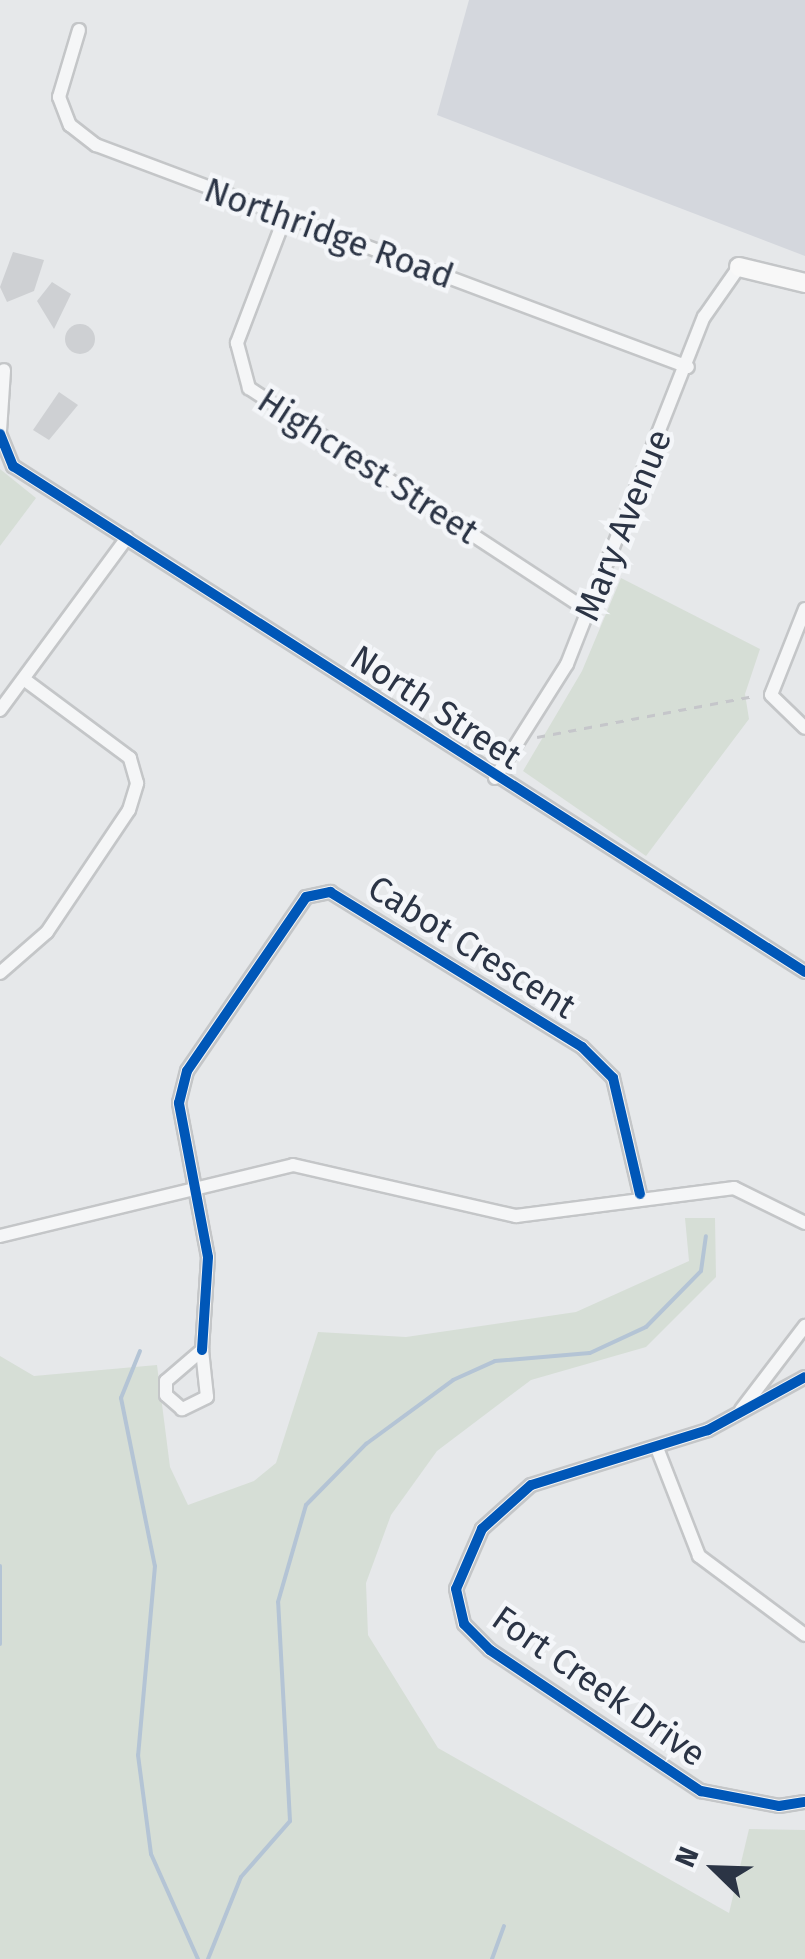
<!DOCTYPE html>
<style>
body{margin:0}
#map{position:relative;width:805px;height:1959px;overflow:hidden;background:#e6e8ea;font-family:"Fira Sans",sans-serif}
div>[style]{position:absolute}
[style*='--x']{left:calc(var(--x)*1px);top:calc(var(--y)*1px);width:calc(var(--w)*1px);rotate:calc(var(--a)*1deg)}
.built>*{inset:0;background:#d4d7dd}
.green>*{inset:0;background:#d6ded6}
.stream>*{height:4px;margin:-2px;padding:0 2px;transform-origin:2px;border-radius:2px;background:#b4c4d5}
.building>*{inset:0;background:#ced0d3}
.round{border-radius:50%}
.path>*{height:2.5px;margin-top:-1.25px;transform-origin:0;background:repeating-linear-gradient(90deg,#c5c6ca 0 8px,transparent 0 16px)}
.roads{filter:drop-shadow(2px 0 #c4c6c8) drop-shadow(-2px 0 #c4c6c8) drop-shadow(0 2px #c4c6c8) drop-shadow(0 -2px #c4c6c8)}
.street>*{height:12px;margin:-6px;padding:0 6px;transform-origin:6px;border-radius:6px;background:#f5f6f7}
.secondary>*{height:18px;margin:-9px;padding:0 9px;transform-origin:9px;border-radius:9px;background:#f8f8f8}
.cycleway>*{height:10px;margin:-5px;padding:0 5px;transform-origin:5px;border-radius:5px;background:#0057b8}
span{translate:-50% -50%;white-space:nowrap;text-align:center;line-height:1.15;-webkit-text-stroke:9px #f4f6f9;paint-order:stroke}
.street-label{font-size:35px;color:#2b3445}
.north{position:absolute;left:665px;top:1819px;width:100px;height:100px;-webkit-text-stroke:8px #f4f6f9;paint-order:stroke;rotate:293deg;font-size:28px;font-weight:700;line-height:40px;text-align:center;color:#2b3445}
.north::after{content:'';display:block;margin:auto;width:35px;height:45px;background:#2b3445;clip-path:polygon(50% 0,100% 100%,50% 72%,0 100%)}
</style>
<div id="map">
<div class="built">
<i style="clip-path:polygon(469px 0,805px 0,805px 256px,437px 115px)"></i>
</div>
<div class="green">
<i style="clip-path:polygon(0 469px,36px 498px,0 546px)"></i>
<i style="clip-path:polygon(621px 578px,760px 649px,745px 694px,749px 719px,646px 856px,523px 771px,582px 671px)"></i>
<i style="clip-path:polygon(685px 1218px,715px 1218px,716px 1277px,646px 1347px,531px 1380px,437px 1451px,391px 1515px,366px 1583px,368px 1635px,438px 1748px,729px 1913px,749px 1829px,805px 1830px,805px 1959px,0 1959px,0 1356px,34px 1376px,157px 1365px,170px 1467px,188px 1505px,254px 1481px,276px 1463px,318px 1332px,406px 1337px,576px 1312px,689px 1261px)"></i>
</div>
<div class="stream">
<i style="--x:140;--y:1351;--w:51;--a:112"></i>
<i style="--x:121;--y:1398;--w:171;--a:78.6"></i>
<i style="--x:155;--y:1566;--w:190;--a:95.1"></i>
<i style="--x:138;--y:1755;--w:100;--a:82.5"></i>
<i style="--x:151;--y:1854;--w:115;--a:65.9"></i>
<i style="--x:0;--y:1566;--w:78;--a:90"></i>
<i style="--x:208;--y:1959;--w:88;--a:-68.1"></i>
<i style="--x:241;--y:1877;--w:74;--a:-48.8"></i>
<i style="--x:290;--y:1821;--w:219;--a:-93.1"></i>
<i style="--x:278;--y:1602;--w:101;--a:-73.9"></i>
<i style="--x:306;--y:1505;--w:86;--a:-45.5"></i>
<i style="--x:366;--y:1444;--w:108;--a:-36.3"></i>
<i style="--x:453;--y:1380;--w:46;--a:-24.3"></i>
<i style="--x:495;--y:1361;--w:95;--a:-4.8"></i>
<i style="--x:590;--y:1353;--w:62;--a:-24.9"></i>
<i style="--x:646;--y:1327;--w:78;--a:-45.5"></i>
<i style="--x:701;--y:1271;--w:35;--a:-82"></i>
<i style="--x:492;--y:1959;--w:35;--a:-70"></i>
</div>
<div class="building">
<i style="clip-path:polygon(13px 252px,44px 260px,34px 291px,7px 302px,0 287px)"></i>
<i style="clip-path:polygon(52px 282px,71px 294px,54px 329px,37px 301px)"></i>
<i class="round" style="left:65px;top:324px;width:30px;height:30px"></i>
<i style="clip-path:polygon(59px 392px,78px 405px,49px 440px,33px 430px)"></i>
</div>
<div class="path">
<i style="--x:537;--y:737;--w:222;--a:-10.7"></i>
</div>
<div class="roads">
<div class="street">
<i style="--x:79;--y:30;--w:70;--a:106.6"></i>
<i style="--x:59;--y:97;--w:30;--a:69"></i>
<i style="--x:70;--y:125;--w:33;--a:38"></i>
<i style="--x:96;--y:145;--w:632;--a:20.56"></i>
<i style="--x:285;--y:217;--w:135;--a:110.9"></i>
<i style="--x:237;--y:343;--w:47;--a:75.1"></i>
<i style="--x:249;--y:388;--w:408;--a:33.3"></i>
<i style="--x:0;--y:431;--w:61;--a:-86.2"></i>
<i style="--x:0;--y:434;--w:35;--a:68"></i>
<i style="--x:13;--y:466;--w:940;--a:32.57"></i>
<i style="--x:805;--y:609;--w:92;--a:111.6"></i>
<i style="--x:771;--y:695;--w:47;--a:44.1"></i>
<i style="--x:0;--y:710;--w:214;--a:-53.6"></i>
<i style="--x:495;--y:778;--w:135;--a:-57.7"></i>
<i style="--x:567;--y:664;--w:373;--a:-68.5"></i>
<i style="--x:704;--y:317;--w:61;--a:-55"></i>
<i style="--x:0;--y:973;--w:62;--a:-41.1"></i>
<i style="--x:47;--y:932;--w:147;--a:-56.1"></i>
<i style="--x:129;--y:810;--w:28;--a:-73"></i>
<i style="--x:137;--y:783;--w:26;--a:-106"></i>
<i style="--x:130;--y:758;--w:131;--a:-143.4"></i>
<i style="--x:0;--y:1236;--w:301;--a:-13.6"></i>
<i style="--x:293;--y:1165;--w:229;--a:12.9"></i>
<i style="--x:516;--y:1216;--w:220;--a:-7.3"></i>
<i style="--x:734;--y:1188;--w:79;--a:26.2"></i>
<i style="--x:202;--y:1350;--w:93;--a:-86.3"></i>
<i style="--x:208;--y:1257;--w:157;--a:-100.7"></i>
<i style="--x:179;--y:1103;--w:33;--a:-76"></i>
<i style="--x:187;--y:1071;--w:211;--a:-55.6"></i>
<i style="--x:306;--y:897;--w:25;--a:-12"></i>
<i style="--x:330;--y:892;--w:296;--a:31.6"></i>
<i style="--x:582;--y:1047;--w:44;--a:45"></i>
<i style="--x:613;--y:1078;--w:119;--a:76.9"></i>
<i style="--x:202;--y:1350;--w:47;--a:83.9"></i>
<i style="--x:207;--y:1397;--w:28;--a:154"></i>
<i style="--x:182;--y:1409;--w:21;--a:-139"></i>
<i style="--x:166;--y:1395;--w:14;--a:-90"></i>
<i style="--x:166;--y:1381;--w:48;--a:-40.7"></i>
<i style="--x:805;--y:1377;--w:111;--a:151.3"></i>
<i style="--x:708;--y:1430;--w:185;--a:162.7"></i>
<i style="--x:531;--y:1485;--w:66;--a:138.1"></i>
<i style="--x:482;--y:1529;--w:65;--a:113.4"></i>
<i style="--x:456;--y:1589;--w:36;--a:77"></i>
<i style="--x:464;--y:1624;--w:37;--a:45"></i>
<i style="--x:490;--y:1650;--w:254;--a:33.8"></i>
<i style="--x:701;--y:1791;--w:79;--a:10.9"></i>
<i style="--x:779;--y:1806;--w:26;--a:-9"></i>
<i style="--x:741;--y:1410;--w:106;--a:-52.7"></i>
<i style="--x:657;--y:1448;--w:116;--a:68.7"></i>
<i style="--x:699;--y:1556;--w:132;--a:36.7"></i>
</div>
<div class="secondary">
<i style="--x:739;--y:267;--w:68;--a:13.6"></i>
</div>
</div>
<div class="cycleway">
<i style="--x:0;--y:434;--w:35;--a:68"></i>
<i style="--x:13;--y:466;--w:940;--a:32.57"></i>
<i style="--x:202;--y:1350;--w:93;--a:-86.3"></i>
<i style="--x:208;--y:1257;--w:157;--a:-100.7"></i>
<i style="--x:179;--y:1103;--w:33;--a:-76"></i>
<i style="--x:187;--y:1071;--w:211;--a:-55.6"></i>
<i style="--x:306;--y:897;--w:25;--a:-12"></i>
<i style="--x:330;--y:892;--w:296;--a:31.6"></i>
<i style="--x:582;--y:1047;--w:44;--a:45"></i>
<i style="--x:613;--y:1078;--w:119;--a:76.9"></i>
<i style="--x:805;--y:1377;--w:111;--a:151.3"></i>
<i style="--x:708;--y:1430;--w:185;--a:162.7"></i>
<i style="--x:531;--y:1485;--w:66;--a:138.1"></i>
<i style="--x:482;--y:1529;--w:65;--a:113.4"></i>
<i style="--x:456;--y:1589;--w:36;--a:77"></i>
<i style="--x:464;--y:1624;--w:37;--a:45"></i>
<i style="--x:490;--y:1650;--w:254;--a:33.8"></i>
<i style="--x:701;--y:1791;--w:79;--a:10.9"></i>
<i style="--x:779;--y:1806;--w:26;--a:-9"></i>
</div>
<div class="street-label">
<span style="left:329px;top:233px;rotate:20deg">Northridge Road</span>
<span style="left:368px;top:466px;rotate:33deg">Highcrest Street</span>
<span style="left:623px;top:525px;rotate:-68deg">Mary Avenue</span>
<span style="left:436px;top:707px;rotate:33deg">North Street</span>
<span style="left:472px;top:947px;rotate:32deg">Cabot Crescent</span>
<span style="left:599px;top:1686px;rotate:35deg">Fort Creek Drive</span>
</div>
<div class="north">N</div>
</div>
